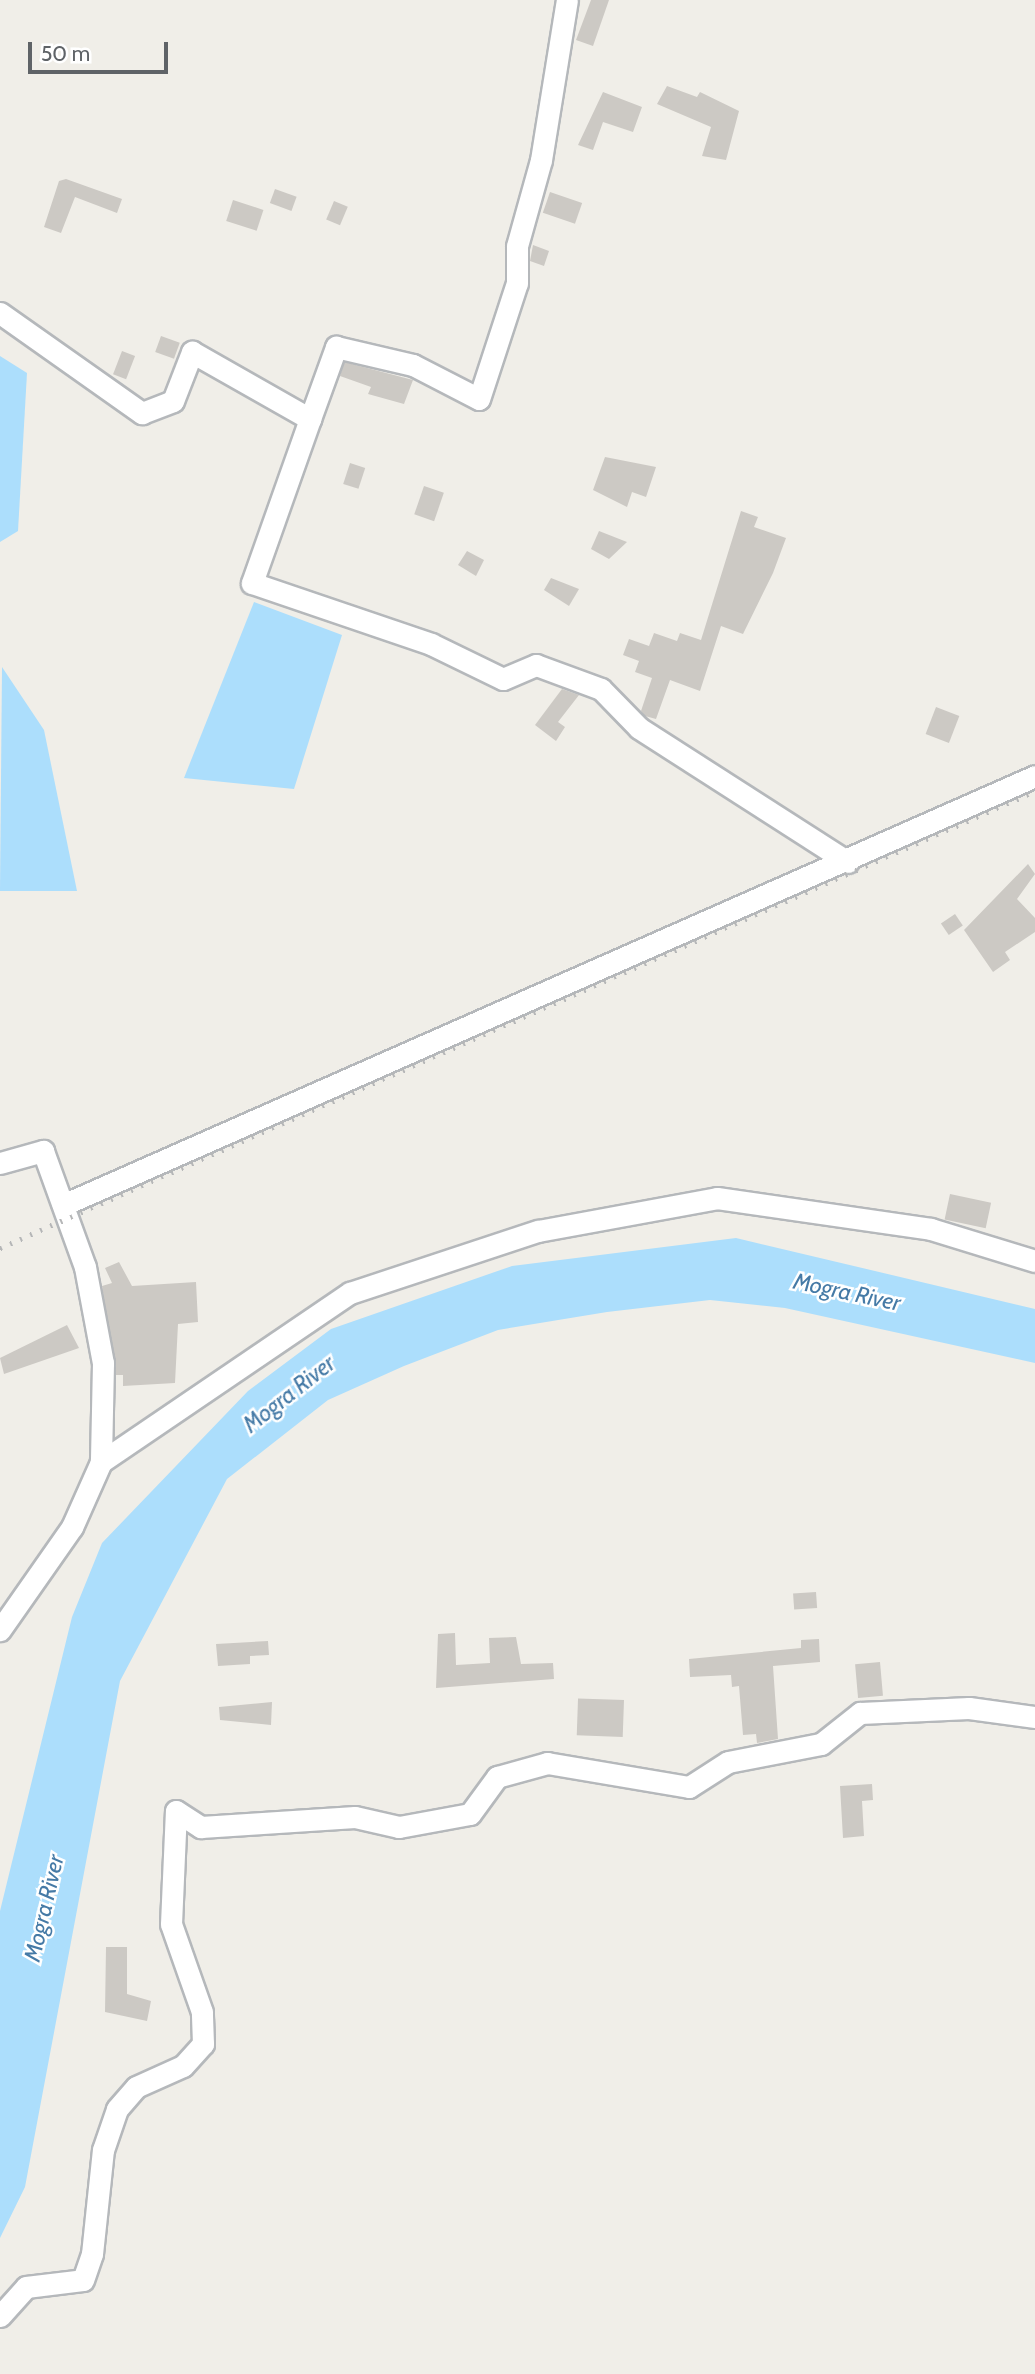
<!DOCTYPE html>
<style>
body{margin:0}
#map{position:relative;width:1035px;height:2374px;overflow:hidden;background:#f0eee8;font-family:Cabin,sans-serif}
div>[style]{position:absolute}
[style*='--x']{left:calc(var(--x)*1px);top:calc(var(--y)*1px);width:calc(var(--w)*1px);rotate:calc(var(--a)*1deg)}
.water>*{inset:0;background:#acdefc}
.building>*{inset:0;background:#ccc9c4;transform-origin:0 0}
.roads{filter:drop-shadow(2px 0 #b5b8bb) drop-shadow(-2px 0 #b5b8bb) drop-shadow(0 2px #b5b8bb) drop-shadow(0 -2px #b5b8bb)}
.minor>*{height:21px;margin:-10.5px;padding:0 10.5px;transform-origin:10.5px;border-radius:10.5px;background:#fff}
.rail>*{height:5px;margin-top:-2.5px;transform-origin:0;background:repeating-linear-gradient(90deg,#b5b6b7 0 2px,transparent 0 11px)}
span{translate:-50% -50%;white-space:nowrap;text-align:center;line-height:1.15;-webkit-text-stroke:5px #fff;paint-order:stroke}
.water-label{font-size:23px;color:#457aa6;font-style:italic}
.scale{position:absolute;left:28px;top:42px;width:140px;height:32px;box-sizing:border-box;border:4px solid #5f6367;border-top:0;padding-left:9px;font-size:21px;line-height:24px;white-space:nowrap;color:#5f6367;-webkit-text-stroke:5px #fff;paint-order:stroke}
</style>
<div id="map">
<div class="water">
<i style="clip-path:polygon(0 356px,27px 373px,18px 531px,0 542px)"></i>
<i style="clip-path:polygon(254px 602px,342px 635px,294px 789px,184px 778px)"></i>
<i style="clip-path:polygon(2px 667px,44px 730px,77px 891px,0 891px)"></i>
<i style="clip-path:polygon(736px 1238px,1035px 1309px,1035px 1363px,785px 1308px,710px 1300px,607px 1312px,498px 1330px,404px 1366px,328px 1400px,227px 1479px,120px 1681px,25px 2187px,0 2238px,0 1911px,72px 1617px,102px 1543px,248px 1391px,331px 1329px,512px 1266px)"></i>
</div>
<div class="building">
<i style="clip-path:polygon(591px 0,609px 0,593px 46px,576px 40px)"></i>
<i style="clip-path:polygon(667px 86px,697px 97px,700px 92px,739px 111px,726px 160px,702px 156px,711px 127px,657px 104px)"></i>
<i style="clip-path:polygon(603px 92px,642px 107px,633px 132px,603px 122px,593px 150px,578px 145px)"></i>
<i style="clip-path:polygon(66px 179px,122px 199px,117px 213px,75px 197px,61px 233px,44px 227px,59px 181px)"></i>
<i style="left:275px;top:189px;width:23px;height:15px;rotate:20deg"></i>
<i style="left:550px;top:192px;width:34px;height:22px;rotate:19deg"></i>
<i style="left:233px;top:200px;width:32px;height:22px;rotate:18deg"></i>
<i style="left:334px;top:201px;width:15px;height:20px;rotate:23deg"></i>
<i style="clip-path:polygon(533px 245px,549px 251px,544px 266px,530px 261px)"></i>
<i style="left:161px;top:336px;width:20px;height:17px;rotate:20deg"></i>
<i style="left:122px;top:351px;width:14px;height:25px;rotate:21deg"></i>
<i style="clip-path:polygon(344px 362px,413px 380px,404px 404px,368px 394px,371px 387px,340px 376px)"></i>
<i style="clip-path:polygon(605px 457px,656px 467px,646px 497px,632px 492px,627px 507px,593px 490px)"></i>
<i style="left:350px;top:463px;width:16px;height:22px;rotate:18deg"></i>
<i style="left:424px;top:486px;width:21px;height:30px;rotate:19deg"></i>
<i style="clip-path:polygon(741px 511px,758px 517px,754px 527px,786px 538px,773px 573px,743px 634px,721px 626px,700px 691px,670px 680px,656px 719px,645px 716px,641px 711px,652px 678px,635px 672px,639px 661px,623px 655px,629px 639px,649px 646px,654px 633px,677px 641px,680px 633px,701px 640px)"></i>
<i style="clip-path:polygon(599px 531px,627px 542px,609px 559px,591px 549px)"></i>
<i style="clip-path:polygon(467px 551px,484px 560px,476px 576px,458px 565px)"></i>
<i style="clip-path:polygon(551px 578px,579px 589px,569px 606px,544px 590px)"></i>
<i style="clip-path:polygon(562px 689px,579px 695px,558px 722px,565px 727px,556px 741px,535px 725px)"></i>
<i style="left:936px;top:707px;width:25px;height:29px;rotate:21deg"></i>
<i style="clip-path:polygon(1028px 864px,1035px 874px,1017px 899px,1035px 918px,1035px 932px,1005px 952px,1010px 960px,993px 972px,964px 930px)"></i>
<i style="left:955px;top:914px;width:14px;height:17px;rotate:56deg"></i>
<i style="left:950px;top:1194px;width:42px;height:26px;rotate:12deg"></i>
<i style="clip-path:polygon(119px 1262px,132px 1286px,196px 1282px,198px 1322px,178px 1324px,175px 1383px,123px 1386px,123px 1375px,116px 1375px,102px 1286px,112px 1283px,105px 1268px)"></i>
<i style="clip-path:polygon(67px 1325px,79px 1348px,4px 1374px,0 1358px)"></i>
<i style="left:816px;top:1592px;width:16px;height:23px;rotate:86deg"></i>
<i style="clip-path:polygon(455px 1633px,456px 1665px,490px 1663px,489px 1638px,516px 1637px,521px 1664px,553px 1663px,554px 1679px,436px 1688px,438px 1634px)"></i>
<i style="clip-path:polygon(819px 1639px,820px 1662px,773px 1666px,778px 1739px,757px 1743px,756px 1734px,743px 1735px,739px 1686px,732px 1687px,731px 1675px,690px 1677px,689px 1659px,801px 1648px,801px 1640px)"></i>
<i style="clip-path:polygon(268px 1641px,269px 1655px,250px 1656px,250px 1664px,218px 1666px,216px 1644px)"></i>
<i style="left:880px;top:1662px;width:34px;height:25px;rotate:85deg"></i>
<i style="left:624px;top:1700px;width:37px;height:46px;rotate:92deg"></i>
<i style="clip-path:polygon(272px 1702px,271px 1725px,220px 1720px,219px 1707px)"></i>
<i style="clip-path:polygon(872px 1784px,873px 1800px,862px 1801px,864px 1836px,843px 1838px,840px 1786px)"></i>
<i style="clip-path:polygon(106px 1947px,127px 1947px,127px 1994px,151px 2001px,147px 2021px,105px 2012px)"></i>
</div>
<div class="roads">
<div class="minor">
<i style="--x:0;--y:313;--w:174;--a:35.2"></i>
<i style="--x:142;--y:413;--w:33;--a:-21"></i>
<i style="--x:173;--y:401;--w:53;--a:-68.8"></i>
<i style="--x:192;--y:352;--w:136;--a:29.6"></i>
<i style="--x:310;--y:419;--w:77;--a:-70.1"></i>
<i style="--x:336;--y:347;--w:79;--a:13.2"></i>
<i style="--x:413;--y:365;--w:74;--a:27.3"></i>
<i style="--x:479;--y:399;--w:122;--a:-71.9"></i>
<i style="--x:517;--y:283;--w:37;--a:-90"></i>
<i style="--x:517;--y:246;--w:89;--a:-74.4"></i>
<i style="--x:541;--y:160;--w:162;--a:-80.8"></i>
<i style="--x:310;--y:419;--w:174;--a:109.5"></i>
<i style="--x:252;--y:583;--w:189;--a:18.8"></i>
<i style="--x:431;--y:644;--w:80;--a:25.9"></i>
<i style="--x:503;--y:679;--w:36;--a:-23"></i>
<i style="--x:536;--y:665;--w:69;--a:20.3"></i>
<i style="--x:601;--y:689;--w:54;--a:45.7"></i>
<i style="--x:639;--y:728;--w:248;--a:32.7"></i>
<i style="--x:0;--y:1163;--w:45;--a:-15.6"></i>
<i style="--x:43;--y:1151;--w:123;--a:70.1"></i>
<i style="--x:85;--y:1267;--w:98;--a:79.4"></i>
<i style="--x:103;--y:1363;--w:99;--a:91.2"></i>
<i style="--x:101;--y:1462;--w:71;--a:114"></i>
<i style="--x:72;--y:1527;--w:126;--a:125"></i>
<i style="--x:63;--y:1205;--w:1062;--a:-23.81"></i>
<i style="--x:101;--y:1462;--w:301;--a:-34.2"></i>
<i style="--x:350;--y:1293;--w:198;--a:-18.3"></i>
<i style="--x:538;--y:1231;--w:182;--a:-10.4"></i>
<i style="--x:717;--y:1198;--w:216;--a:8.2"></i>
<i style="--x:931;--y:1229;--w:109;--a:17.1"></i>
<i style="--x:0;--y:2316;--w:39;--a:-48"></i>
<i style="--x:26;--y:2287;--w:57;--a:-7"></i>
<i style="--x:83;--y:2280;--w:28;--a:-71"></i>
<i style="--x:92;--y:2254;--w:105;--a:-84"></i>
<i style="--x:103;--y:2150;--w:43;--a:-71.1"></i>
<i style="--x:117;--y:2109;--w:29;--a:-49"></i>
<i style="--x:136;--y:2087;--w:51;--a:-24.1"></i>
<i style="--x:183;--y:2066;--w:30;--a:-48"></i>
<i style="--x:203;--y:2044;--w:32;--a:-92"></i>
<i style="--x:202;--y:2012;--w:93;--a:-109.4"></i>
<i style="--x:171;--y:1924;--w:113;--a:-87.5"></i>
<i style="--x:176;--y:1811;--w:30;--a:33"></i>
<i style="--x:201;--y:1827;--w:154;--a:-3.7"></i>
<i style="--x:355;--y:1817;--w:45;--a:12.8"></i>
<i style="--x:399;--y:1827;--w:72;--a:-10.4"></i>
<i style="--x:470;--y:1814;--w:46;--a:-53.9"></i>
<i style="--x:497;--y:1777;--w:52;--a:-15.6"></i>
<i style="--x:547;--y:1763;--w:144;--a:9.6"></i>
<i style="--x:689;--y:1787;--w:46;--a:-32.7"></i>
<i style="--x:728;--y:1762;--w:95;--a:-11"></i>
<i style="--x:821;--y:1744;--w:50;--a:-38.5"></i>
<i style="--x:860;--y:1713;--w:109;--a:-2.6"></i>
<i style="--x:969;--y:1708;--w:67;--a:7.8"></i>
</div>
</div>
<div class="rail">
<i style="--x:0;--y:1248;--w:1131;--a:-23.82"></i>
</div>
<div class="water-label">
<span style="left:847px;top:1292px;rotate:12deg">Mogra River</span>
<span style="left:289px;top:1394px;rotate:-38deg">Mogra River</span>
<span style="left:44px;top:1908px;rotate:-77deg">Mogra River</span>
</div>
<div class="scale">50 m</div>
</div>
